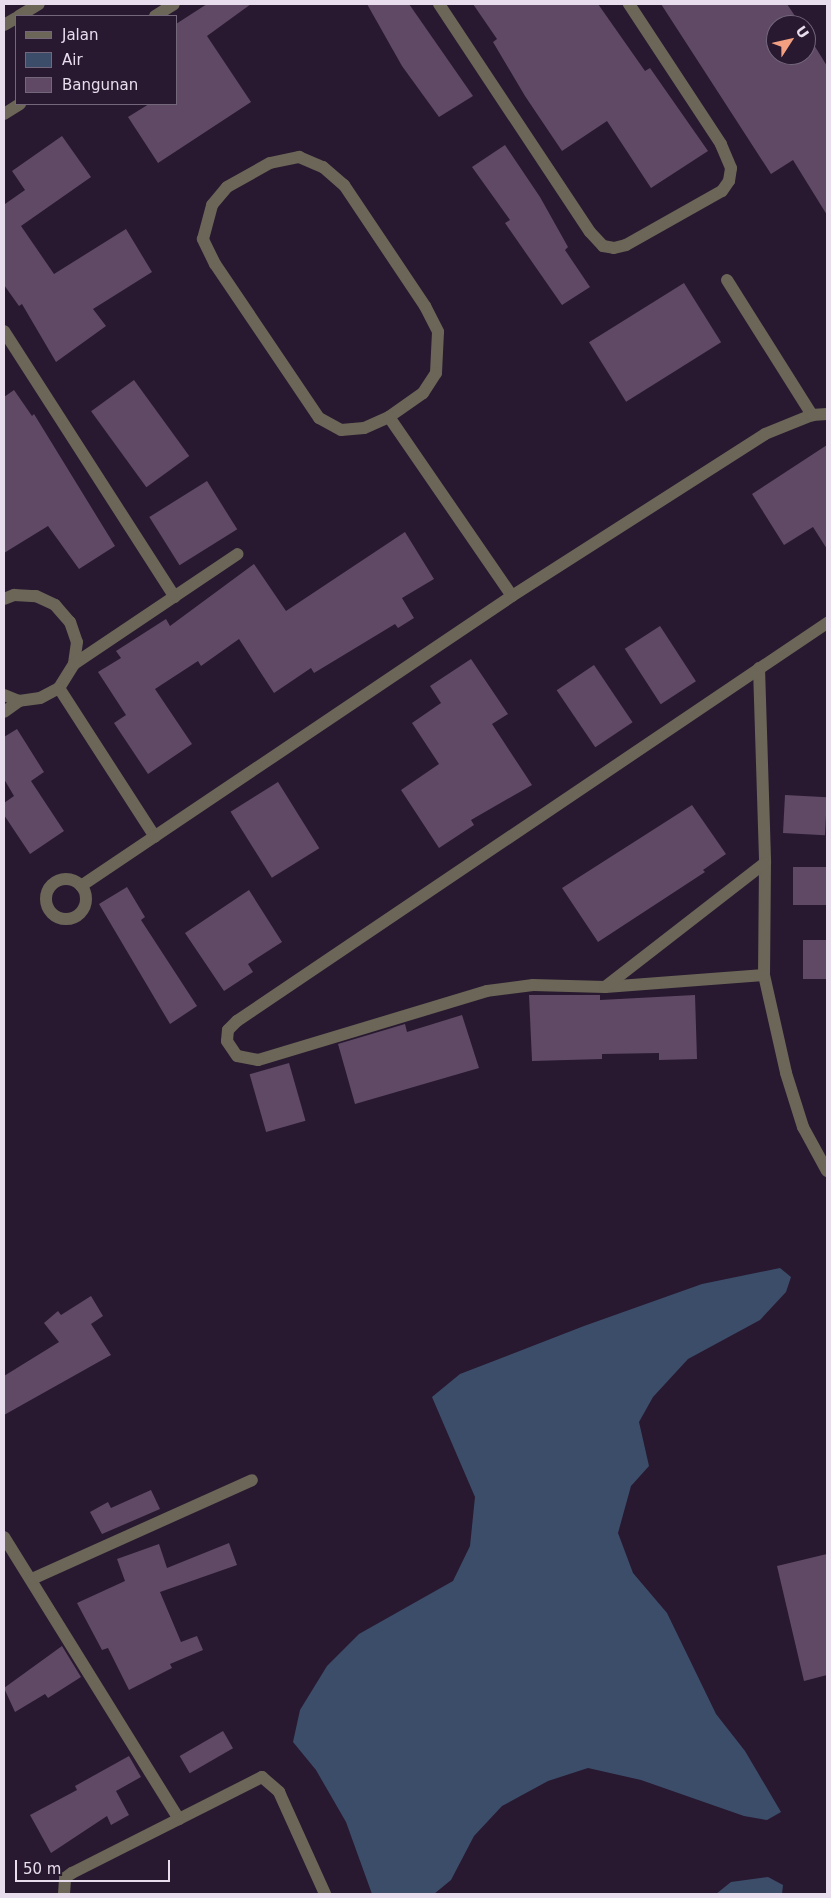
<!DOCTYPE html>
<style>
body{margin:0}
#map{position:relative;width:831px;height:1898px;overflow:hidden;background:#281930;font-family:"DejaVu Sans",sans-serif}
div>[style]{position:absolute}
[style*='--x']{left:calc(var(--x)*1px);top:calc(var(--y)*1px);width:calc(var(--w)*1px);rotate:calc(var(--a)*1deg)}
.water>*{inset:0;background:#3c4d6a}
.building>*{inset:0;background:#604965;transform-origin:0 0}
.minor>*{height:12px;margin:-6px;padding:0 6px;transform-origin:6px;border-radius:6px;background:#6b6658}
.minor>.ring{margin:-6px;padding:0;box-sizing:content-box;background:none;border:12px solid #6b6658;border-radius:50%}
span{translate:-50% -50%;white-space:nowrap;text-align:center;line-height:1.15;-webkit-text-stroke:4px #281930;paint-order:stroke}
.frame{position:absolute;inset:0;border:5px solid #e7dded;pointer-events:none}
.legend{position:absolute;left:15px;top:15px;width:162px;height:90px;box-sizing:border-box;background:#281930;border:1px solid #74677c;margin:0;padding:6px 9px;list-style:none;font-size:15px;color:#e7dded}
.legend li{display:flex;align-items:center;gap:10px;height:25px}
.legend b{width:25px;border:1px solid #74677c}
.north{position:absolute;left:766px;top:15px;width:50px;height:50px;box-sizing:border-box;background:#281930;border:1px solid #74677c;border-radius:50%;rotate:55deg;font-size:14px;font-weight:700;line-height:20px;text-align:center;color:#e7dded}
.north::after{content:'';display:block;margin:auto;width:18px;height:22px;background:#f2a081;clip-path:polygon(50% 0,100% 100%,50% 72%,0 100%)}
.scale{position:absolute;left:15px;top:1860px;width:155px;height:22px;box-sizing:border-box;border:2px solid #e7dded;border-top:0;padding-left:6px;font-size:15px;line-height:18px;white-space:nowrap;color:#e7dded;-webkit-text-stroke:4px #281930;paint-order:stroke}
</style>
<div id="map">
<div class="water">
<i style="clip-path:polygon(780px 1268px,791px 1277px,786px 1292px,760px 1320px,688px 1359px,653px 1397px,639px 1422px,649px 1466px,631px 1486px,618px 1533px,633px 1573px,667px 1613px,716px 1714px,745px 1751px,781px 1812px,767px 1820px,744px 1816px,641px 1780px,588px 1768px,548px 1781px,502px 1806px,474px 1836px,451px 1880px,434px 1894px,372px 1894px,346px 1822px,316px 1770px,293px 1742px,300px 1710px,327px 1666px,359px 1634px,453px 1581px,470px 1546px,475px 1497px,432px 1397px,460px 1374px,584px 1326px,702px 1284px)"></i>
<i style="clip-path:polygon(768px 1877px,783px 1885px,782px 1894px,716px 1894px,731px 1882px)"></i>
</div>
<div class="building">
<i style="clip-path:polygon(207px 4px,251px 4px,207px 36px,251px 102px,158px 163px,128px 117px,149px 104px,176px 104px,176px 24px)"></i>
<i style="clip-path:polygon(367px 4px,409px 4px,473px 96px,439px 117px,402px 66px)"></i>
<i style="clip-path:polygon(473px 4px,598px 4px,645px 71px,650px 68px,708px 151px,651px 188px,607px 121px,562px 151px,525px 96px,493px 42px,497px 39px)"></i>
<i style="clip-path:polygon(661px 4px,787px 4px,801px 25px,776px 25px,776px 55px,806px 55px,806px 32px,827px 66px,827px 215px,793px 160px,771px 174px)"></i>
<i style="clip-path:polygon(62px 136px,91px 177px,21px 226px,54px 274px,126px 229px,152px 272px,93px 309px,106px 326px,56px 362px,22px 304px,19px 306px,4px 285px,4px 202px,5px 204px,25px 190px,12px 171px)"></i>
<i style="clip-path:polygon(505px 145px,540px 197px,568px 247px,565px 250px,590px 287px,562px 305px,505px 223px,510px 220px,472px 167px)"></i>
<i style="left:684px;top:283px;width:70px;height:112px;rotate:58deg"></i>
<i style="left:134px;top:380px;width:94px;height:53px;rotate:54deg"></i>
<i style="clip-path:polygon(14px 390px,32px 416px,34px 414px,115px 546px,79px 569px,48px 526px,4px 553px,4px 397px)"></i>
<i style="clip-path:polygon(827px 445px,827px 549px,813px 527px,784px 545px,752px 494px)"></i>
<i style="left:207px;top:481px;width:57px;height:68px;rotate:58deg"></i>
<i style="clip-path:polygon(405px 532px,434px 579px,402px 598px,414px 618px,398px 628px,395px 624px,314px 673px,311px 668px,274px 693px,239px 639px,201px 666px,198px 661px,155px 689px,192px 744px,148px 774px,114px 723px,126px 715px,98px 672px,121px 658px,116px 651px,166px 619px,170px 626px,254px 564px,286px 611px)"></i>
<i style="left:660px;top:626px;width:66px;height:42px;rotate:57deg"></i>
<i style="clip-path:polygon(471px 659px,508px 714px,492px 724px,532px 785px,471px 820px,474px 825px,439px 848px,401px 790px,439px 764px,412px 723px,441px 703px,430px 686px)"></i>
<i style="left:594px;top:665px;width:69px;height:45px;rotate:56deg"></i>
<i style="clip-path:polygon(17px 729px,44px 772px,31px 781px,64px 831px,30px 854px,4px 815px,4px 803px,14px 796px,4px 779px,4px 737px)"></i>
<i style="left:278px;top:782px;width:78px;height:56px;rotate:58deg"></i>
<i style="left:785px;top:795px;width:42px;height:38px;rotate:3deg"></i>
<i style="clip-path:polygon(692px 805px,726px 854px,703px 870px,705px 872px,598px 942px,562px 888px)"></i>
<i style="left:827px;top:867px;width:38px;height:34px;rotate:90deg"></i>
<i style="clip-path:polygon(127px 887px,145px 917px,141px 920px,197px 1006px,170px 1024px,99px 904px)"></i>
<i style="clip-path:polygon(249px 890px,282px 942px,248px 964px,253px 972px,224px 991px,185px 933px)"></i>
<i style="left:827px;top:940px;width:39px;height:24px;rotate:90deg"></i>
<i style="clip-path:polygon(529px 995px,600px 995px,600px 1000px,695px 995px,697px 1059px,659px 1060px,659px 1053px,602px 1054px,602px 1059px,532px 1061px)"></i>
<i style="clip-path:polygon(462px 1015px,479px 1068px,355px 1104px,338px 1044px,405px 1024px,407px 1032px)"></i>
<i style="left:289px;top:1063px;width:60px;height:41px;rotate:74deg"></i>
<i style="clip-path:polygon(91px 1296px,103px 1316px,91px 1324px,111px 1355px,4px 1415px,4px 1376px,59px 1342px,44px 1323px,58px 1311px,61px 1315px)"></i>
<i style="clip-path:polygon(151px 1490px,160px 1509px,102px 1534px,90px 1512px,108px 1502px,111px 1508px)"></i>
<i style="clip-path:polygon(229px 1543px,237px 1565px,160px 1592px,181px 1642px,197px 1636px,203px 1650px,170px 1664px,172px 1668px,129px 1690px,108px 1648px,102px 1650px,77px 1603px,125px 1581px,117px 1559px,159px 1544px,167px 1568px)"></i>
<i style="clip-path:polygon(827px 1554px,827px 1675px,804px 1681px,777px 1566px)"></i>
<i style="clip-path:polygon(62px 1646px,81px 1677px,48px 1698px,45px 1694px,15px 1712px,4px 1688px)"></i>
<i style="left:223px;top:1731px;width:20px;height:50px;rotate:60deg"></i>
<i style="clip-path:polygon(129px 1756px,141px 1777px,116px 1791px,129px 1815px,111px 1825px,107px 1816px,51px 1853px,30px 1815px,77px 1790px,75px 1786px)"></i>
</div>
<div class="minor">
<i style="--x:439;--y:4;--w:273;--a:56.5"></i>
<i style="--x:590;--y:232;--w:19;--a:47"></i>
<i style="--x:603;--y:246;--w:11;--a:10"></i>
<i style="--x:614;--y:248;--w:12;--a:-14"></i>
<i style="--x:626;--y:245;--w:110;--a:-29.4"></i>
<i style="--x:722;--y:191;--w:12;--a:-55"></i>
<i style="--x:729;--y:181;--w:13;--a:-81"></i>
<i style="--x:731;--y:168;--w:26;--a:-113"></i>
<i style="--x:721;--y:144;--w:168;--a:-123.3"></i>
<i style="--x:19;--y:16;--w:23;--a:-31"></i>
<i style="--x:155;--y:16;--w:22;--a:-32"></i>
<i style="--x:4;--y:25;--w:14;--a:-30"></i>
<i style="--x:4;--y:114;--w:19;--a:-32"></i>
<i style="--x:299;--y:157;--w:26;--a:23"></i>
<i style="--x:323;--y:167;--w:28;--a:41"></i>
<i style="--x:344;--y:185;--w:146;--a:56.2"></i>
<i style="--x:425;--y:306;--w:29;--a:63"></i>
<i style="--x:438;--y:332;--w:41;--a:92.8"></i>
<i style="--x:436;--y:373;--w:24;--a:123"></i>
<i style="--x:423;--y:393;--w:42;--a:144.8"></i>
<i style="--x:389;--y:417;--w:27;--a:156"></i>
<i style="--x:364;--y:428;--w:23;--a:175"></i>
<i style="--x:341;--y:430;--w:25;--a:-151"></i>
<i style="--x:319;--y:418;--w:186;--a:-124"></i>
<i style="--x:215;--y:264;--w:28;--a:-116"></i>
<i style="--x:203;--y:239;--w:35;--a:-75"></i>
<i style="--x:212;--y:205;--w:23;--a:-50"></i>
<i style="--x:227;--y:187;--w:49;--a:-29.2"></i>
<i style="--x:270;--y:163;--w:30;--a:-12"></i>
<i style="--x:727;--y:280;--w:160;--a:57.8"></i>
<i style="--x:4;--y:331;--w:316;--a:57.3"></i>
<i style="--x:389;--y:417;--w:217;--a:55.5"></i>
<i style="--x:4;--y:599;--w:11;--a:-22"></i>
<i style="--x:14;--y:595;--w:22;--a:3"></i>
<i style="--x:36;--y:596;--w:21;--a:25"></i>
<i style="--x:55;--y:605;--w:23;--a:49"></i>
<i style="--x:70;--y:622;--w:21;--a:71"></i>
<i style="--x:77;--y:642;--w:22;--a:98"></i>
<i style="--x:74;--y:664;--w:28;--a:122"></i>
<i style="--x:59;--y:688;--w:21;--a:152"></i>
<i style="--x:40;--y:698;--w:21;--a:172"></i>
<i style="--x:19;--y:701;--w:16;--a:-158"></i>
<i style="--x:74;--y:664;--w:197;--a:-33.9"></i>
<i style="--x:759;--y:668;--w:195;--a:88.2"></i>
<i style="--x:765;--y:863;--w:112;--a:90.5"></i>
<i style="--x:764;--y:975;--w:100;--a:77.3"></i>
<i style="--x:786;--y:1073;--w:57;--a:72.5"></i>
<i style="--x:803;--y:1127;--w:50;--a:61.4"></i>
<i style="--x:59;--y:688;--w:177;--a:57.2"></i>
<i style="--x:4;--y:712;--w:19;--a:-36"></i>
<i class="ring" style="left:46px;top:879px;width:28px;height:28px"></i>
<i style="--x:81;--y:886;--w:519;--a:-33.93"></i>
<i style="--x:512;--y:596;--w:300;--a:-32.6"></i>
<i style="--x:765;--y:434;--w:51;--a:-22"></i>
<i style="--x:812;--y:415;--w:15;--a:-4"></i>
<i style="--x:764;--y:975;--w:159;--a:175.7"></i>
<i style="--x:605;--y:987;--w:72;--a:-178.4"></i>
<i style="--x:533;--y:985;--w:46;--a:172.6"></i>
<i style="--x:487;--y:991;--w:239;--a:163.2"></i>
<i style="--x:258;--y:1060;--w:21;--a:-169"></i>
<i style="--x:237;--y:1056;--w:18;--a:-124"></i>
<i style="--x:227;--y:1041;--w:11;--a:-85"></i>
<i style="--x:228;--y:1030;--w:13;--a:-45"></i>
<i style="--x:237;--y:1021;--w:712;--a:-34"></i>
<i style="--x:605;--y:987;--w:202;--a:-37.8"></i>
<i style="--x:4;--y:1537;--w:332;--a:58.2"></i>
<i style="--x:32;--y:1579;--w:241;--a:-24.2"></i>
<i style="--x:64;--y:1894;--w:16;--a:-86"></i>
<i style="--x:65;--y:1878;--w:9;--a:-36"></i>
<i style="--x:72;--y:1873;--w:213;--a:-26.8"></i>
<i style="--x:262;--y:1777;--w:23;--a:41"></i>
<i style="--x:279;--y:1792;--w:112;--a:65.7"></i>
</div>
<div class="frame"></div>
<ul class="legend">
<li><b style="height:6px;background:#6b6658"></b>Jalan</li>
<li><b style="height:14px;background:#3c4d6a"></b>Air</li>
<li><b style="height:14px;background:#604965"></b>Bangunan</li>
</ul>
<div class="north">U</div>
<div class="scale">50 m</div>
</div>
